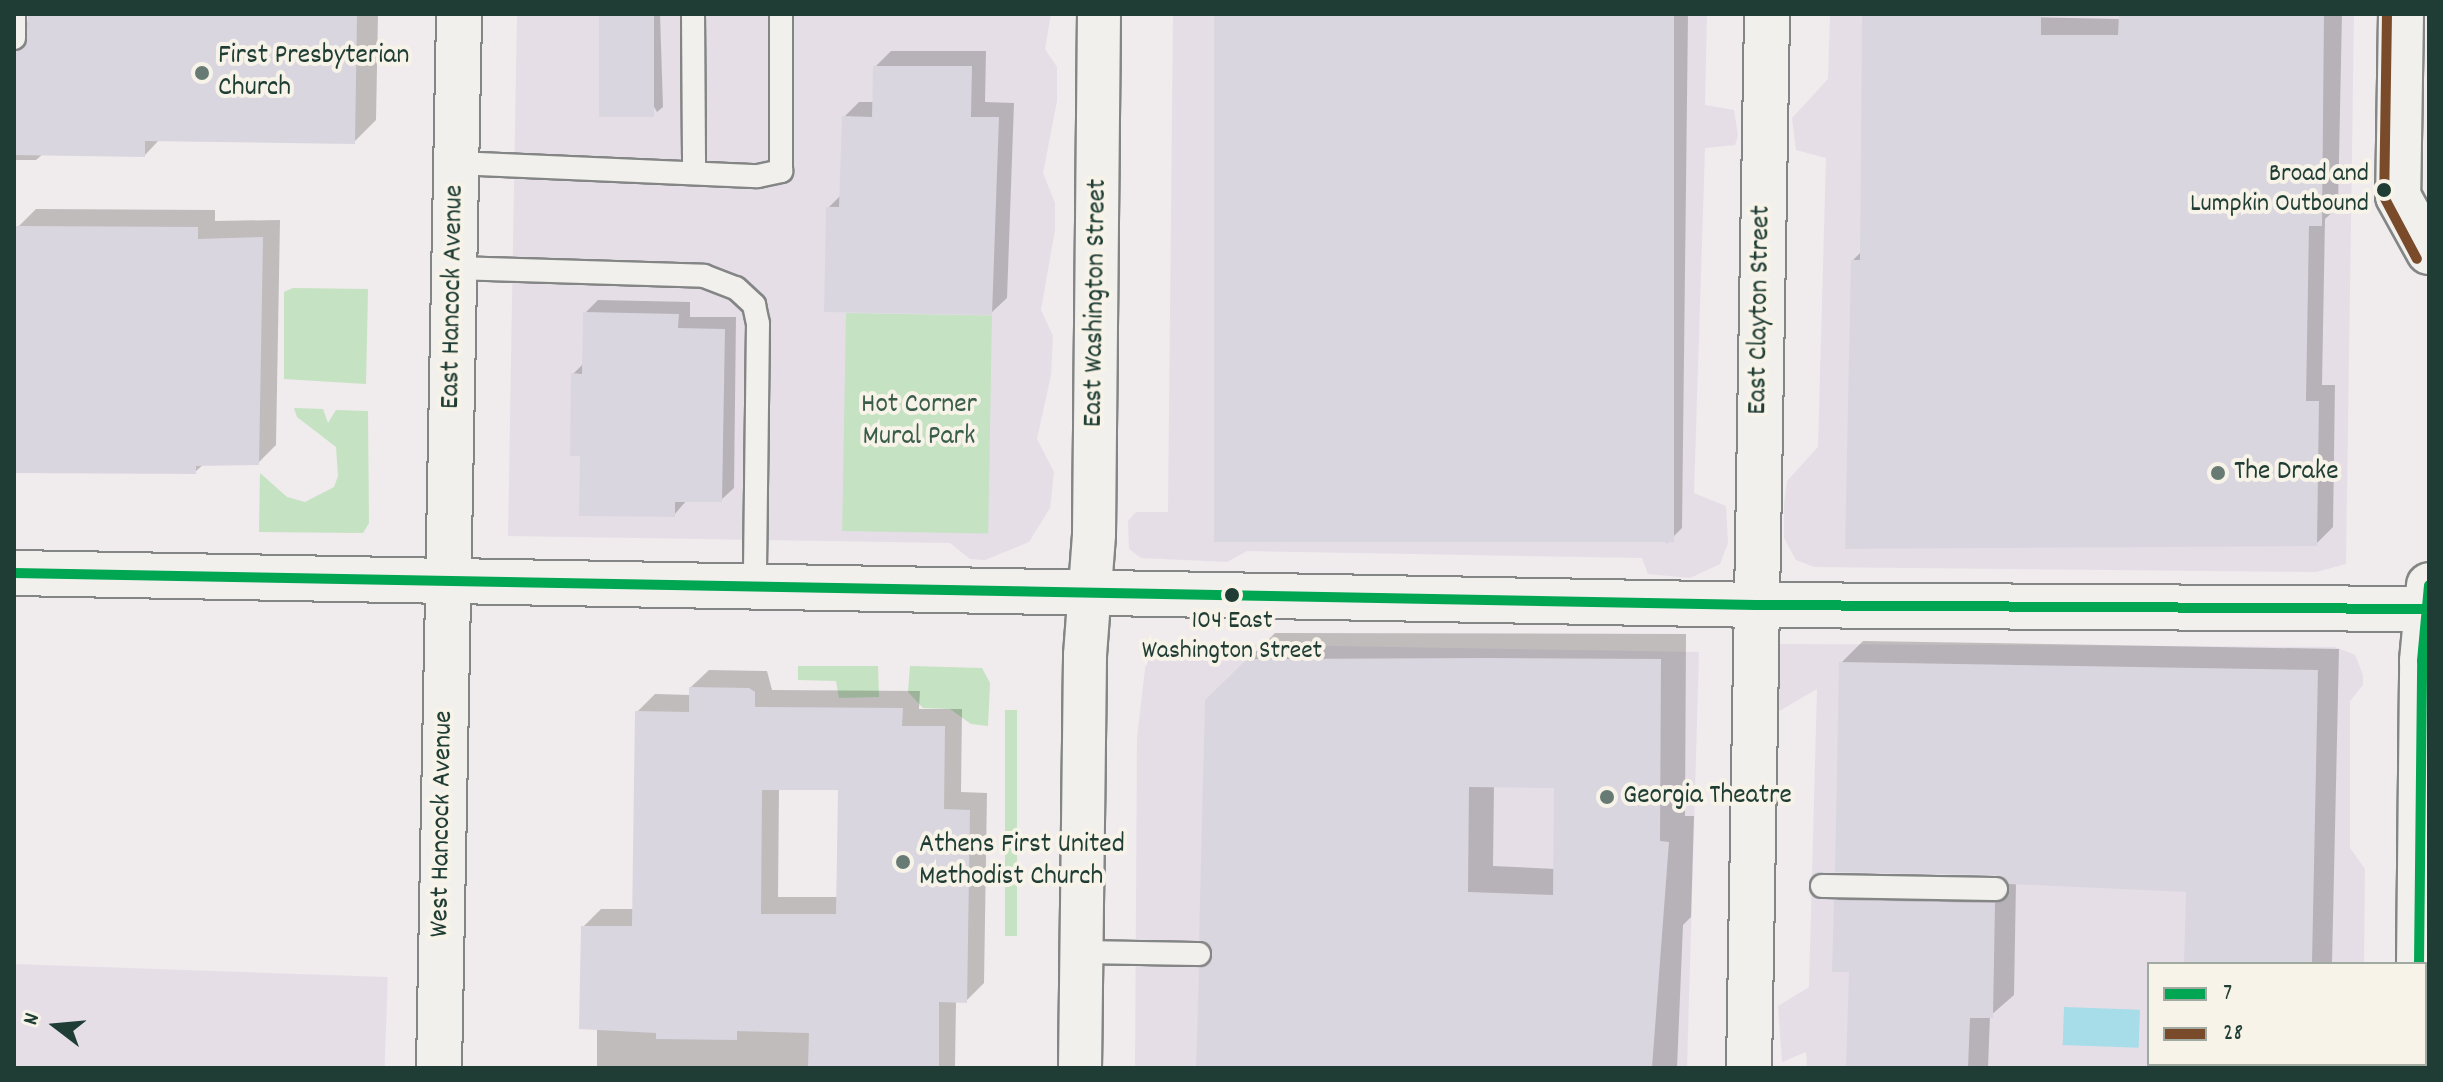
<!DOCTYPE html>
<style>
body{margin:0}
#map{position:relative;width:2443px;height:1082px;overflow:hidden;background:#f0ebec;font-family:Dekko,sans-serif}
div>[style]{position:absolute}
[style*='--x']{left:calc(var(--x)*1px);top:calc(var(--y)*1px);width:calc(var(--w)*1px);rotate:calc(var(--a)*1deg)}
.built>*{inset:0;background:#e5dee7;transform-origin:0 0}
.green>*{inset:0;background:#c5e2c2;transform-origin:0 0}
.water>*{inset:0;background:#a7dde8;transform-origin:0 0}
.shadow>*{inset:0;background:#0003}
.building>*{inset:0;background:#dad6df;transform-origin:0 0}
.roads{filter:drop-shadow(2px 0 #838685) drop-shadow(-2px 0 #838685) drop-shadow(0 2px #838685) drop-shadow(0 -2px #838685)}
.lane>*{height:22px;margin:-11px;padding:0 11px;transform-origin:11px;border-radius:11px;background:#f2f0ed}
.street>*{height:42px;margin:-21px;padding:0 21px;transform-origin:21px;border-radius:21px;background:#f2f0ed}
.secondary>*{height:44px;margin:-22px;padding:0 22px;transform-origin:22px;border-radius:22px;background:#f2f0ed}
.primary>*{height:44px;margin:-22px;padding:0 22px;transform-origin:22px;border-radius:22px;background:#f2f0ed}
.bus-1>*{height:10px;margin:-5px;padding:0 5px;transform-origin:5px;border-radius:5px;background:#00a651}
.bus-2>*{height:10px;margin:-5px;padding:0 5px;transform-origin:5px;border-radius:5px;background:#7a4b2a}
.dots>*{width:22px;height:22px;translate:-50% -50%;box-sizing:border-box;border:4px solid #f7f3e8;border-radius:50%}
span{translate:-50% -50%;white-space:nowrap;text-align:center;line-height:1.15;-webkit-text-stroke:8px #f7f3e8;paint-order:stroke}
.bus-label{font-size:26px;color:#1f3d34}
.right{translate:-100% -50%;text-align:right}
.poi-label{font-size:28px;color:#1f3d34}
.left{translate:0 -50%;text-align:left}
.street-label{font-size:28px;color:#1f3d34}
.park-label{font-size:28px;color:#395d4a}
.frame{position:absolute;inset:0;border:16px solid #1f3d34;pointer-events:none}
.legend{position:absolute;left:2147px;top:962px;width:280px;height:104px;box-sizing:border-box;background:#f7f3e8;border:2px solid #a1aaa0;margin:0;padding:10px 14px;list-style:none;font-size:24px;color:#1f3d34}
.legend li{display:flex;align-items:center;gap:16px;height:40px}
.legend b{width:40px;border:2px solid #a1aaa0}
.north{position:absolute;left:16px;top:986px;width:80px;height:80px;-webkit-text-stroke:6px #f7f3e8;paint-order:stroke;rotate:286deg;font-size:22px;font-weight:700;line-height:32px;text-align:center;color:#1f3d34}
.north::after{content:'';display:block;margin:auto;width:28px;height:36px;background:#1f3d34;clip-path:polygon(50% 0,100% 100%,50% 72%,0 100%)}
</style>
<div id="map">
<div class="built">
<i style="clip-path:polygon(517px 14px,1051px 14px,1045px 49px,1057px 67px,1057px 101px,1043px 173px,1055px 203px,1055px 230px,1041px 310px,1053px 336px,1051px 375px,1037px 439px,1054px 472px,1050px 508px,1029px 542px,985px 560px,970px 559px,950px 543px,508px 536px)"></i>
<i style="clip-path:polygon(1173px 14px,1707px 14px,1705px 105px,1734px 110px,1738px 135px,1735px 145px,1705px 148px,1694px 493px,1726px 506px,1728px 543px,1720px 564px,1690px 578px,1648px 574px,1642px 558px,1247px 551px,1227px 562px,1141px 558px,1129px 549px,1128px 521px,1136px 512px,1168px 512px)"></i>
<i style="clip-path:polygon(1830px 14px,2354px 14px,2346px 564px,2316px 572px,1814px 567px,1796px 560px,1784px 538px,1784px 504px,1787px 481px,1818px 447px,1826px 158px,1796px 150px,1792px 118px,1828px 79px)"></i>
<i style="clip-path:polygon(1148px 643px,1699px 652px,1687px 1068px,1135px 1068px,1137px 738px)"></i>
<i style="clip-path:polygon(1780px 644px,2335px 647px,2355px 655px,2363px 675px,2363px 685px,2350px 701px,2350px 848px,2365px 869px,2364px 964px,2149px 964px,2149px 1064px,2363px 1066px,1807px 1068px,1806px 1052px,1782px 1062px,1778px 1006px,1809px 987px,1817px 689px,1776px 713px)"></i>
<i style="left:14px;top:964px;width:374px;height:104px;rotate:2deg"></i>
</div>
<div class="green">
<i style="clip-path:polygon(293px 288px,368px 289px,366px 384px,284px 379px,284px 292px)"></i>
<i style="left:846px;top:313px;width:146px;height:218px;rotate:1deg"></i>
<i style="clip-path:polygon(294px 408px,323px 409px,328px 423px,336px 410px,368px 411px,369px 523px,363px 533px,259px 532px,260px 473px,287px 497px,305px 502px,334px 487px,338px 476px,336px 447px,297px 417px)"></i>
<i style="clip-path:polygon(798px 666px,878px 666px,879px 697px,839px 698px,836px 681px,798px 680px)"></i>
<i style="clip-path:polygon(910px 666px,982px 668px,990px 683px,988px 726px,971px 724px,950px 709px,923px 708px,908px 692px)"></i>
<i style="left:1005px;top:710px;width:12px;height:226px"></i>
</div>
<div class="water">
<i style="left:2064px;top:1007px;width:76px;height:38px;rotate:2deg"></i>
</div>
<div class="shadow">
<i style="clip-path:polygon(14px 14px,29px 23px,30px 14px,378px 14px,376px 120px,354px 142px,160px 139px,145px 155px,43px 154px,36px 160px,14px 160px)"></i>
<i style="clip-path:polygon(601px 14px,660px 14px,663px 107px,657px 112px)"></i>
<i style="clip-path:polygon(1216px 14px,1688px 14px,1682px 528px,1667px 543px)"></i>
<i style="clip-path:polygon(1864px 14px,2121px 19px,2121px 14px,2342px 14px,2338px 207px,2325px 219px,2322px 385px,2335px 385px,2333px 527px,2316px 544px,1853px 260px,1862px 251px)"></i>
<i style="clip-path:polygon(891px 51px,986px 51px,985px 102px,1014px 103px,1007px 298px,991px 313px,828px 208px,842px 194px,844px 117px,859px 102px,874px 102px,875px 67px)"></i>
<i style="clip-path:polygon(36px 209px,215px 210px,215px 221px,280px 220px,276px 445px,258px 463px,204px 464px,195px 472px,14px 413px,18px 227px)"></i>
<i style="clip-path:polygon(598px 300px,690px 302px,690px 317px,736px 317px,734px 488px,721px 500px,687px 500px,674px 515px,582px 454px,573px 374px,584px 363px,585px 313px)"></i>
<i style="clip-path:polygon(evenodd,1275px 633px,1686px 634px,1685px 816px,1694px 816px,1691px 917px,1683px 925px,1677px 1068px,1198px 1068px,1215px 955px,1234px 673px,1275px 633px,1494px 785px,1556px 786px,1556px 869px,1493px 866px,1494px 785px)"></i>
<i style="clip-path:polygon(1863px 641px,2339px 649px,2332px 964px,2186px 964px,2188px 890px,2016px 882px,2014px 995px,1990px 1016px,1988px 1068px,1849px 1068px,1851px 970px,1836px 901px,1858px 879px,2009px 882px,1841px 663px)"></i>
<i style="clip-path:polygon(evenodd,709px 670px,767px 671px,772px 690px,920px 691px,919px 709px,962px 709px,961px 792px,987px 793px,984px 983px,966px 1001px,956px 1001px,955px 1067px,979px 1068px,597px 1068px,597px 1027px,583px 927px,601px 909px,634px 909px,637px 712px,655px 694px,691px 695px,691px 687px,709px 670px,779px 788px,840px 788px,839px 897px,778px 897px,779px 788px)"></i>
<i style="clip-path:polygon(2183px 1064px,2344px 1064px,2183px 1068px)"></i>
</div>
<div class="building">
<i style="clip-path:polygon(28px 14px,357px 14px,355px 144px,145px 141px,145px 157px,14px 155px,14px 52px,26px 44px)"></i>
<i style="left:599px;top:14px;width:55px;height:103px"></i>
<i style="left:1214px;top:14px;width:460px;height:528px"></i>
<i style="clip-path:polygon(1862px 14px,2041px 14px,2041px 35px,2118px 35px,2119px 14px,2324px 14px,2322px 226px,2309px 226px,2306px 401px,2319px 401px,2317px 546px,1845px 549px,1851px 260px,1860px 260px)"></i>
<i style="clip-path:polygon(873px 66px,972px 66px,971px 117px,999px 117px,992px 315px,824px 312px,826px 207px,839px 207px,842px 116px,872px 117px)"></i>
<i style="clip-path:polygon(16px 226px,198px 227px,198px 239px,263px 237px,259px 465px,196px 466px,196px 474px,14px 473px)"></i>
<i style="clip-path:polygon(583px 312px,679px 314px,678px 328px,725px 329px,722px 502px,675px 502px,675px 517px,579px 516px,580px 456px,570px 456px,571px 373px,582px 374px)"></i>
<i style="clip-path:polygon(evenodd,1487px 658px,1661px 659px,1660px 841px,1669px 842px,1652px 1068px,1196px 1068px,1199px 968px,1213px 955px,1211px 947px,1199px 940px,1205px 700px,1247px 659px,1487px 658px,1469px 787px,1554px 788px,1553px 895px,1468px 892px,1469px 787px)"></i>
<i style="clip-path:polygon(1839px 662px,2318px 670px,2312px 964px,2184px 964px,2186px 892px,2009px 884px,1996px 875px,1835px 872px)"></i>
<i style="clip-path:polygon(evenodd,689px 687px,749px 688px,755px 692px,755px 707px,903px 708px,902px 726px,945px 726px,944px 809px,970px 810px,967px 1003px,939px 1002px,939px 1068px,808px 1068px,809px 1033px,737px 1031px,737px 1040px,656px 1039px,656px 1033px,579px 1029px,581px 926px,632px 926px,635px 711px,689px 712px,689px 687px,762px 790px,838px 790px,836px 914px,761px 914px,762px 790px)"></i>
<i style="clip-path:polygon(1834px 900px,1995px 903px,1993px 1018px,1970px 1018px,1968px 1068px,1846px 1068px,1849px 972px,1832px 972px)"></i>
</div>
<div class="roads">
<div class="lane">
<i style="--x:693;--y:14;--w:159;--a:89.6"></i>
<i style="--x:14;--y:38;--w:24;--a:-90"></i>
<i style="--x:456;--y:163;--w:302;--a:2.5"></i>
<i style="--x:758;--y:176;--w:24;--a:-12"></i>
<i style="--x:781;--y:171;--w:157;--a:-90"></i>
<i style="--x:455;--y:268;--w:249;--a:1.8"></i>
<i style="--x:704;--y:276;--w:34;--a:21"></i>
<i style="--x:736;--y:288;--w:25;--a:43"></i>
<i style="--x:754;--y:305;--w:19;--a:78"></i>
<i style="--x:758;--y:324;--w:263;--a:90.7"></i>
<i style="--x:1822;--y:886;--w:174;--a:1"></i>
<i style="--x:1080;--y:952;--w:119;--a:1"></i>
</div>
<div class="street">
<i style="--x:1080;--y:1068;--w:413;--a:-89.3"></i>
<i style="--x:1085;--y:655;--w:121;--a:-85.7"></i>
<i style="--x:1094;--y:534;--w:520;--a:-89.45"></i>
</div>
<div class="secondary">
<i style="--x:14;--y:573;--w:1742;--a:1.05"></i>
<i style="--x:1756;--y:605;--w:673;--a:0.34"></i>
<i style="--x:439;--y:1068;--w:1054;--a:-88.91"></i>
<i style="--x:1749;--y:1068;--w:1054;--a:-89.02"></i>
</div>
<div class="primary">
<i style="--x:2401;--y:14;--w:182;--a:90.9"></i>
<i style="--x:2398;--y:196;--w:64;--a:61"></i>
<i style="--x:2419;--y:964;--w:303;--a:-89.4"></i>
<i style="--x:2422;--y:661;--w:76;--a:-84.7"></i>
<i style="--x:2418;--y:1068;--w:4;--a:-90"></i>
</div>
</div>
<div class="bus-1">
<i style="--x:14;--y:573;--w:1742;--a:1.05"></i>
<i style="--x:1756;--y:605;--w:670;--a:0.34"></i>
<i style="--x:2419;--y:964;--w:303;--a:-89.4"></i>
<i style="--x:2422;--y:661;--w:76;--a:-84.7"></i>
</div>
<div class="bus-2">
<i style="--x:2387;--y:14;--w:183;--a:90.9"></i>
<i style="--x:2384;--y:197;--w:70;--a:62"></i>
</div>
<div class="dots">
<i style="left:202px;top:73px;background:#687a74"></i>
<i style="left:2384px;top:190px;background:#1f3d34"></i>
<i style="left:2218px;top:473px;background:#687a74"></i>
<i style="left:1232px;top:595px;background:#1f3d34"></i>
<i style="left:1607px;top:797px;background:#687a74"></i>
<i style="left:903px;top:862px;background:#687a74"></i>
</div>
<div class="bus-label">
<span class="right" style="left:2369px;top:190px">Broad and<br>Lumpkin Outbound</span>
<span style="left:1232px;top:637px">104 East<br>Washington Street</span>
</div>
<div class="poi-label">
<span class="left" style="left:218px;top:73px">First Presbyterian<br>Church</span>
<span class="left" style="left:2234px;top:473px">The Drake</span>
<span class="left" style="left:1623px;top:797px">Georgia Theatre</span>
<span class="left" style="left:919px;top:862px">Athens First United<br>Methodist Church</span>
</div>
<div class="street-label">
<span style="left:454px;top:297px;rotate:-89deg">East Hancock Avenue</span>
<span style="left:1097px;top:303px;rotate:-89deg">East Washington Street</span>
<span style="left:1761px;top:310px;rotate:-89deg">East Clayton Street</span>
<span style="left:443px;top:824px;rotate:-89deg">West Hancock Avenue</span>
</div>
<div class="park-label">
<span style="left:919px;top:422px">Hot Corner<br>Mural Park</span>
</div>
<div class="frame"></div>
<ul class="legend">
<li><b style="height:10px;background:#00a651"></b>7</li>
<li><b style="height:10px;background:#7a4b2a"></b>28</li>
</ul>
<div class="north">N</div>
</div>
